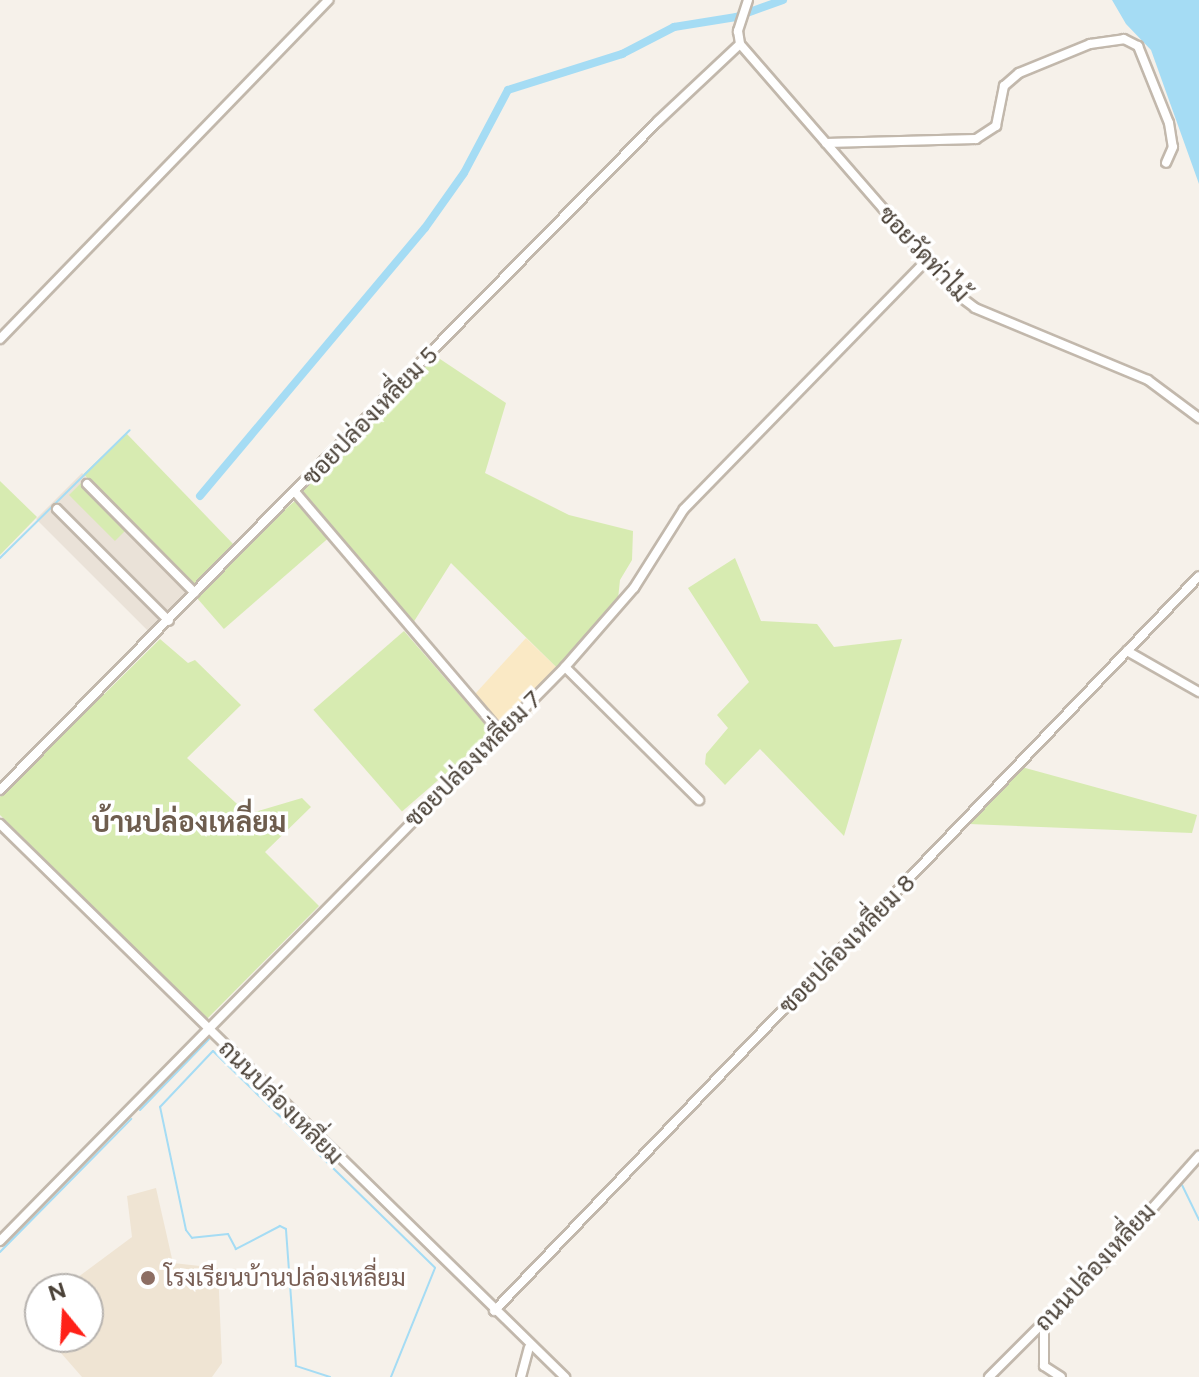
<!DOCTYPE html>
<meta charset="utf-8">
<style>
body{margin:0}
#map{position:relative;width:1199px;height:1377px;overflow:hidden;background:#f6f1ea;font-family:Figtree,Sarabun,sans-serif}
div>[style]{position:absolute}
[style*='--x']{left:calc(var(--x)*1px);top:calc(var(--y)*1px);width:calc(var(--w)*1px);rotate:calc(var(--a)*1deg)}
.residential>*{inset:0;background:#eae2d8;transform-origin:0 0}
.education>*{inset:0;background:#efe4d3}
.green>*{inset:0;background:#d7ebb1;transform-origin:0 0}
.sand>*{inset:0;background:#fae9c5}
.water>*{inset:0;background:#a5dcf4}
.stream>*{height:2px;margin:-1px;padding:0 1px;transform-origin:1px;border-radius:1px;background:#a5dcf4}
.canal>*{height:8px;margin:-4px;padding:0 4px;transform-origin:4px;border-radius:4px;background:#a5dcf4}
.roads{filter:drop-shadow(2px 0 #c2b8ac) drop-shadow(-2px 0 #c2b8ac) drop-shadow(0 2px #c2b8ac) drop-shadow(0 -2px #c2b8ac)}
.minor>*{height:8px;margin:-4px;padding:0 4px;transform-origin:4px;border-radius:4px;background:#fff}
.dots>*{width:22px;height:22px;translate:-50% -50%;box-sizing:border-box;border:4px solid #fff;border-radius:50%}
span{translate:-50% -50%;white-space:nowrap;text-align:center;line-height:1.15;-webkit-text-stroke:7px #fff;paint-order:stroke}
.street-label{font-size:24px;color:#4a4137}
.education-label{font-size:24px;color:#785e54}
.left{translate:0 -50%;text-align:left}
.quarter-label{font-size:28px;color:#6e5d4e;font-weight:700}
.north{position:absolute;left:24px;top:1273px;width:80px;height:80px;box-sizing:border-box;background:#fff;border:2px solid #b7b3af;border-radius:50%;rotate:342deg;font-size:22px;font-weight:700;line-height:32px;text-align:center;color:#4a4137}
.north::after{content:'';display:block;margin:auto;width:28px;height:36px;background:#ff2118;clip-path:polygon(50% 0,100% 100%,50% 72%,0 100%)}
</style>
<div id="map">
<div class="residential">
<i style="left:82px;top:473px;width:161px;height:65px;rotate:45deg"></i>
</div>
<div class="education">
<i style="clip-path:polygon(156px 1188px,173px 1263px,218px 1268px,222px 1363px,212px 1377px,82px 1377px,47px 1337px,88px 1337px,88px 1289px,62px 1289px,132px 1237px,127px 1196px)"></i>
</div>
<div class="green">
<i style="clip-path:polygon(434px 355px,506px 403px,485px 473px,569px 515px,633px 531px,632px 560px,620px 580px,618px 599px,557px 668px,451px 563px,413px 623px,302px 492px)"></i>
<i style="left:126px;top:433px;width:158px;height:59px;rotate:46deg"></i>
<i style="clip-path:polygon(0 481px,37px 517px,0 555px)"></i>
<i style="left:81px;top:483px;width:65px;height:17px;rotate:45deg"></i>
<i style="left:296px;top:500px;width:50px;height:139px;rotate:49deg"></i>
<i style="clip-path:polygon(735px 558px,761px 621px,817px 624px,834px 647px,902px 639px,844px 836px,760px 749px,725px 785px,705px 764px,706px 754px,728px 728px,717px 715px,749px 682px,688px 588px)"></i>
<i style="left:404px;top:631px;width:135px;height:120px;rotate:49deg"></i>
<i style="clip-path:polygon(160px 639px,188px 663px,195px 660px,241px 705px,187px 758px,248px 814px,302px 798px,311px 807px,265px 852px,319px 906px,207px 1019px,0 815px,0 797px)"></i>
<i style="clip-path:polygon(1018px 766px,1197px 815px,1192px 833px,969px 824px)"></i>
</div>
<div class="sand">
<i style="clip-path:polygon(526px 638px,557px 668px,500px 724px,475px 694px)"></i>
</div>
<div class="water">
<i style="clip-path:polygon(1112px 0,1199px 0,1199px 184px,1151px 50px,1126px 24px)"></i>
</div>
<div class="stream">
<i style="--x:0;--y:558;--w:182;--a:-44.6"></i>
<i style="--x:140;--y:1110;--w:99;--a:-45.8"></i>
<i style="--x:1182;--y:1185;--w:39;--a:64"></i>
<i style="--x:0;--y:1252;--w:187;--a:-45.4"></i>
<i style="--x:330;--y:1377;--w:36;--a:-162"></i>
<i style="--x:296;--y:1366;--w:137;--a:-94.2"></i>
<i style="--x:286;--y:1229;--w:7;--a:-153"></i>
<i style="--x:280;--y:1226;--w:50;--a:152.4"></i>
<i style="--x:236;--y:1249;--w:17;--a:-118"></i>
<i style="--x:228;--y:1234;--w:36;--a:174"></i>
<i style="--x:192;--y:1238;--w:10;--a:-127"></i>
<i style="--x:186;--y:1230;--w:126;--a:-101.9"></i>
<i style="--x:160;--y:1107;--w:77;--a:-46.6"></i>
<i style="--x:213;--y:1051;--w:310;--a:44.3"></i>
<i style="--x:435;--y:1268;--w:118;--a:112"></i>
</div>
<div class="canal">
<i style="--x:200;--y:496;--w:350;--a:-50"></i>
<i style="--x:425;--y:228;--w:67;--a:-54.7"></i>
<i style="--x:464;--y:173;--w:94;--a:-62.1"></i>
<i style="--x:508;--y:90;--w:120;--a:-17.5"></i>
<i style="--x:622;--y:54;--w:59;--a:-27.4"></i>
<i style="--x:674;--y:27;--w:63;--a:-9.2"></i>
<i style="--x:736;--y:17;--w:50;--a:-19.9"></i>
</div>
<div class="roads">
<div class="minor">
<i style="--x:748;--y:0;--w:33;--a:108"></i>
<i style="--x:738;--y:31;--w:13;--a:81"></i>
<i style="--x:740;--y:44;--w:332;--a:49"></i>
<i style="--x:958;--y:295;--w:21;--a:37"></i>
<i style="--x:975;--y:308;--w:187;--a:22.6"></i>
<i style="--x:1148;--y:380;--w:64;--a:36.7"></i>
<i style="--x:826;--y:143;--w:150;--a:-1.5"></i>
<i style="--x:976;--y:139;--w:24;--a:-33"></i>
<i style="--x:996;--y:126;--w:41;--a:-78.7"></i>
<i style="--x:1004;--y:86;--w:20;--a:-41"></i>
<i style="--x:1019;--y:73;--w:77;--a:-22.2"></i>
<i style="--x:1090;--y:44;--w:34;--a:-8"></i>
<i style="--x:1124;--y:39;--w:16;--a:27"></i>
<i style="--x:1138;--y:46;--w:83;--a:68.1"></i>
<i style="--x:1169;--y:123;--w:24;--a:81"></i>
<i style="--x:1173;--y:147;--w:17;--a:114"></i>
<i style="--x:0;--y:339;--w:472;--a:-45.9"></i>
<i style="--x:87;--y:484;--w:153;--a:45.3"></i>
<i style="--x:296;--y:493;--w:314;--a:49.5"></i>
<i style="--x:57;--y:509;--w:158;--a:45"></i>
<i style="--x:1127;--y:651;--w:83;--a:29.7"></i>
<i style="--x:565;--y:667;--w:189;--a:44.8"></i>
<i style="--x:0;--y:790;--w:938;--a:-45.47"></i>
<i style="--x:658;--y:121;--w:112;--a:-43.2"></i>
<i style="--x:0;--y:824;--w:791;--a:44.39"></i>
<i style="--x:0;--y:1241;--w:805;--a:-45.45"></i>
<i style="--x:565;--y:667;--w:105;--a:-48.9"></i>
<i style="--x:634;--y:588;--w:93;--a:-57.7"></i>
<i style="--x:684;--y:509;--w:348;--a:-45.7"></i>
<i style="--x:494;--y:1311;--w:1018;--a:-46.19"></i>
<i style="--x:1044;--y:1322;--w:44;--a:90"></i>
<i style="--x:1044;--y:1366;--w:20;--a:33"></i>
<i style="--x:521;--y:1377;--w:30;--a:-75"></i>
<i style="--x:989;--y:1377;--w:168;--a:-45"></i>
<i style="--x:1108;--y:1258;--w:137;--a:-48.3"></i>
</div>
</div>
<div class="dots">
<i style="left:148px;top:1278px;background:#8d6e63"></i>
</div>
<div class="street-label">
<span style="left:924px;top:254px;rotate:47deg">ซอยวัดท่าไม้</span>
<span style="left:370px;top:416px;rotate:-46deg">ซอยปล่องเหลี่ยม 5</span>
<span style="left:473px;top:759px;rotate:-45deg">ซอยปล่องเหลี่ยม 7</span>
<span style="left:847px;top:944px;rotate:-46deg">ซอยปล่องเหลี่ยม 8</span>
<span style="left:281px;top:1102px;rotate:45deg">ถนนปล่องเหลี่ยม</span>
<span style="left:1095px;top:1267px;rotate:-47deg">ถนนปล่องเหลี่ยม</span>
</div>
<div class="education-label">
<span class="left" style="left:164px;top:1278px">โรงเรียนบ้านปล่องเหลี่ยม</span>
</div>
<div class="quarter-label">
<span style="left:189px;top:822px">บ้านปล่องเหลี่ยม</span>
</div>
<div class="north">N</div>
</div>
